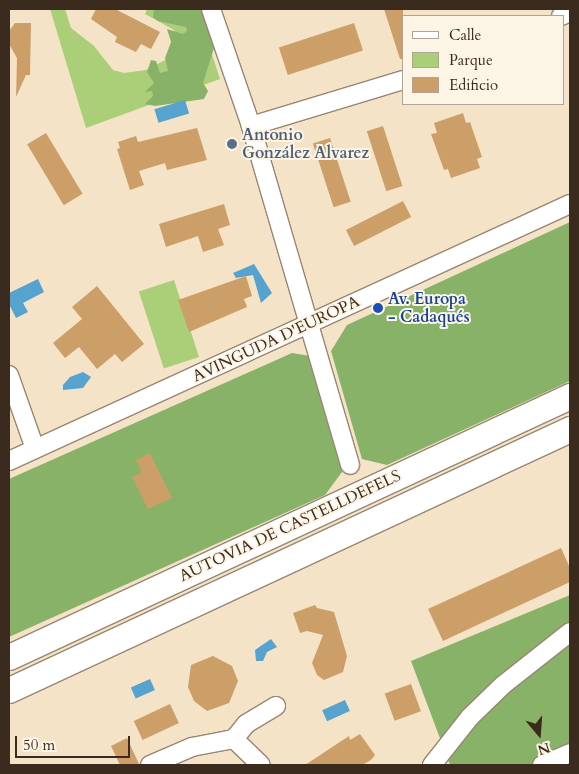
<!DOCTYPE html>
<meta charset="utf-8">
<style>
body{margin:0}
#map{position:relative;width:579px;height:774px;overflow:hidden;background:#f4e3c7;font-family:Cardo,serif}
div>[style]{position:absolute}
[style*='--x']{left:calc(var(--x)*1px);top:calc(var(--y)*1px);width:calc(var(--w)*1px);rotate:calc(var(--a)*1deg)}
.green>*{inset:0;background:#abcf78;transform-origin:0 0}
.forest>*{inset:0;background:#88b268}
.water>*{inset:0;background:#56a3cf;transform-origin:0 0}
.building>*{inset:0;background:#cc9f69;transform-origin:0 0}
.roads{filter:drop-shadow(1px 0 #988672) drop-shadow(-1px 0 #988672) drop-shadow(0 1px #988672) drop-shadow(0 -1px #988672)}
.minor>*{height:18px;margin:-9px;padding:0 9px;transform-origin:9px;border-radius:9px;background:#fff}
.highway>*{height:25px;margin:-12.5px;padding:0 12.5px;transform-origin:12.5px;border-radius:12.5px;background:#fff}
.dots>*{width:14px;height:14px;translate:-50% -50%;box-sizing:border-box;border:2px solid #fcf5e5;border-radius:50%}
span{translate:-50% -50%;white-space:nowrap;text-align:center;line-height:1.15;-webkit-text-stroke:4px #fcf5e5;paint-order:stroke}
.service-label{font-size:16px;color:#4e5e75;font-weight:700}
.left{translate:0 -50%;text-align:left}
.transit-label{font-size:16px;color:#164399;font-weight:700}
.street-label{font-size:16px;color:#3b2a1e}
.frame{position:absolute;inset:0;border:10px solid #3b2a1e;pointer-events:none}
.legend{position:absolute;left:402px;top:15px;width:162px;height:90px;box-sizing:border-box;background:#fcf5e5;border:1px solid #afa495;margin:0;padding:6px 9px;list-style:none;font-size:15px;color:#3b2a1e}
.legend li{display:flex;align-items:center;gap:10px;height:25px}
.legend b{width:25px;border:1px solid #afa495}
.north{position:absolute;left:514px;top:709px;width:50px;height:50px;-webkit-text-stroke:4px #fcf5e5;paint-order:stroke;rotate:162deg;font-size:14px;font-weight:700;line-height:20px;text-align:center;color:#3b2a1e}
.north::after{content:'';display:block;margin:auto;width:18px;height:22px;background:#3b2a1e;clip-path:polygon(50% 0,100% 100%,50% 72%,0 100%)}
.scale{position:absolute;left:15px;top:736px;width:115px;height:22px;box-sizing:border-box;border:2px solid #3b2a1e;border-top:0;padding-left:6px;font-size:15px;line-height:18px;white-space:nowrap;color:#3b2a1e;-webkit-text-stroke:4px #fcf5e5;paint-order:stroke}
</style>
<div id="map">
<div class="green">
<i style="clip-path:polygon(50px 9px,65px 9px,71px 28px,94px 46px,113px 70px,124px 73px,146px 70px,169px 58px,174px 30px,145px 14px,147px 9px,197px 9px,220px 79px,86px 128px)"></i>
<i style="left:174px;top:280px;width:81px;height:37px;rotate:72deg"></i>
</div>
<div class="forest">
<i style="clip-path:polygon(154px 9px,205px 9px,215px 45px,203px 83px,208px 91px,204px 99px,155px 106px,145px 104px,153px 96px,152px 91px,145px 92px,154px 83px,147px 72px,151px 60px,156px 61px,160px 73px,168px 71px,165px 58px,171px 42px,167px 29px,183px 34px,187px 31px,186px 27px,158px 21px,153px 17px)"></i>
<i style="clip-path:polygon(570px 222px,570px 381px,387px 465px,362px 459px,331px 351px,347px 325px)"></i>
<i style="clip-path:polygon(292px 353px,310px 356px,342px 472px,325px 495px,9px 637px,9px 479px)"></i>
<i style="clip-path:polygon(570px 595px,570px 765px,450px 765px,411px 661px)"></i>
</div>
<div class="water">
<i style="left:185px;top:100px;width:14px;height:32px;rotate:73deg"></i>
<i style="clip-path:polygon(254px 264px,272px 293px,261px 303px,253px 275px,236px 278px,233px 273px)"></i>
<i style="clip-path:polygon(38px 279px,44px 292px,23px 303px,28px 312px,16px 318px,9px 304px,9px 293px)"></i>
<i style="clip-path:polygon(83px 372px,91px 377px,83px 388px,63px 390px,63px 385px,70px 377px)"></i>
<i style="clip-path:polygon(271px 639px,277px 647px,267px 652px,263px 661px,256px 661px,255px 650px)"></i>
<i style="left:150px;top:679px;width:12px;height:21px;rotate:66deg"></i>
<i style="left:345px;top:700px;width:12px;height:25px;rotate:66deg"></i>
</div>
<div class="building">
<i style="clip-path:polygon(96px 9px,115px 9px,160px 32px,151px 49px,141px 44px,136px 52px,115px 42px,117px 37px,91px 19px)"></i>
<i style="clip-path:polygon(384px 9px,403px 9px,403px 59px,400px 59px)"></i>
<i style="clip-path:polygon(15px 23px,31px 23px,30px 75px,26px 75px,16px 97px,17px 58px,9px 44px,9px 31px)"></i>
<i style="left:354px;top:23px;width:29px;height:79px;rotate:72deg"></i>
<i style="clip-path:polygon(463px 113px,466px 123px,470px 122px,482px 157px,477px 159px,480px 168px,451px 178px,448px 169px,444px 170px,431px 134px,437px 133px,434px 123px)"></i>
<i style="left:383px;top:126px;width:63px;height:17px;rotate:72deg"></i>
<i style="clip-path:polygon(197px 128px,207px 160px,167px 170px,165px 163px,139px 171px,144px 185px,130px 190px,117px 149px,120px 148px,118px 142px,136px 136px,138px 142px)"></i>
<i style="left:46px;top:133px;width:71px;height:22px;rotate:59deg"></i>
<i style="left:330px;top:138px;width:67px;height:18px;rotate:72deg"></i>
<i style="left:403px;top:201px;width:18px;height:64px;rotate:63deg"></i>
<i style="clip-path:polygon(224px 204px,230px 225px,218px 229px,224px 245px,203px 252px,198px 236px,166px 247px,159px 224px)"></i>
<i style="clip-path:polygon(246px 276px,252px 296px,244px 299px,247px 307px,189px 332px,178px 300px)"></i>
<i style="clip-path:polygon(97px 286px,144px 344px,122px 362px,115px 354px,97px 369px,79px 347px,65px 358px,53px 343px,82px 319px,72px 307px)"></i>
<i style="clip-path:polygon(150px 453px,172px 498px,148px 509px,132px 477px,142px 472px,136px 460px)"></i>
<i style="clip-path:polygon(561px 548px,570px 568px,570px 582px,443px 641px,428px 609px)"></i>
<i style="clip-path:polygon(315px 605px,317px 608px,334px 612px,347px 656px,343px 672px,324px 680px,317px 675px,312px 663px,323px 635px,307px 631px,300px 633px,293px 613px)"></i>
<i style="clip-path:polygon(213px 656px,232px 666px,238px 681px,229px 703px,207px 711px,194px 701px,188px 687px,191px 665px)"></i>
<i style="left:411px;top:684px;width:29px;height:28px;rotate:70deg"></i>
<i style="left:170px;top:704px;width:21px;height:40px;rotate:65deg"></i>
<i style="clip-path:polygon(360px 734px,375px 755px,371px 760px,362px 765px,305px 765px,349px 736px,350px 740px)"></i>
<i style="clip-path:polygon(127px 738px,139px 764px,140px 765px,120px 765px,111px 746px)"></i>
</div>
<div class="roads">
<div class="minor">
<i style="--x:211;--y:9;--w:124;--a:71.1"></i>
<i style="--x:251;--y:126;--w:353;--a:73.7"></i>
<i style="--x:561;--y:16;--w:10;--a:-24"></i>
<i style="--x:251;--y:126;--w:159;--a:-16.8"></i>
<i style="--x:9;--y:375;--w:78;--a:70.6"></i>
<i style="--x:9;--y:461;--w:617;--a:-24.61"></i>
<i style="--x:234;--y:739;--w:37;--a:44"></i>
<i style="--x:150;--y:765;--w:46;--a:-23.2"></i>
<i style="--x:192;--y:747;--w:43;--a:-10.8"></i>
<i style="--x:234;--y:739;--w:19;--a:-51"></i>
<i style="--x:246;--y:724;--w:35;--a:-31"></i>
<i style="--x:432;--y:765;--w:61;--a:-51.6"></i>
<i style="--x:470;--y:717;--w:46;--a:-44.1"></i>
<i style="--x:503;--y:685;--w:85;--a:-38.3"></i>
<i style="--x:542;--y:765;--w:30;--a:-23"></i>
</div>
<div class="highway">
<i style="--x:9;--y:657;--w:619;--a:-24.95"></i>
<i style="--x:9;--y:690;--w:619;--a:-24.95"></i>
</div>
</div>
<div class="dots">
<i style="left:232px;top:144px;background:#5c6f8a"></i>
<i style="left:378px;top:308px;background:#1a4fb4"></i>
</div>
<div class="service-label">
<span class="left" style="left:242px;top:144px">Antonio<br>González Alvarez</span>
</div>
<div class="transit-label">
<span class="left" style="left:388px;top:308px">Av. Europa<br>- Cadaqués</span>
</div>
<div class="street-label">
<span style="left:276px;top:339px;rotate:-25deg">AVINGUDA D'EUROPA</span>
<span style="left:290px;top:526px;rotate:-25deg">AUTOVIA DE CASTELLDEFELS</span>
</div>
<div class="frame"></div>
<ul class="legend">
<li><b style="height:6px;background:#fff"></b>Calle</li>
<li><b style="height:14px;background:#abcf78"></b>Parque</li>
<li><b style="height:14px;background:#cc9f69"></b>Edificio</li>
</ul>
<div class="north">N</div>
<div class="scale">50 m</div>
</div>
